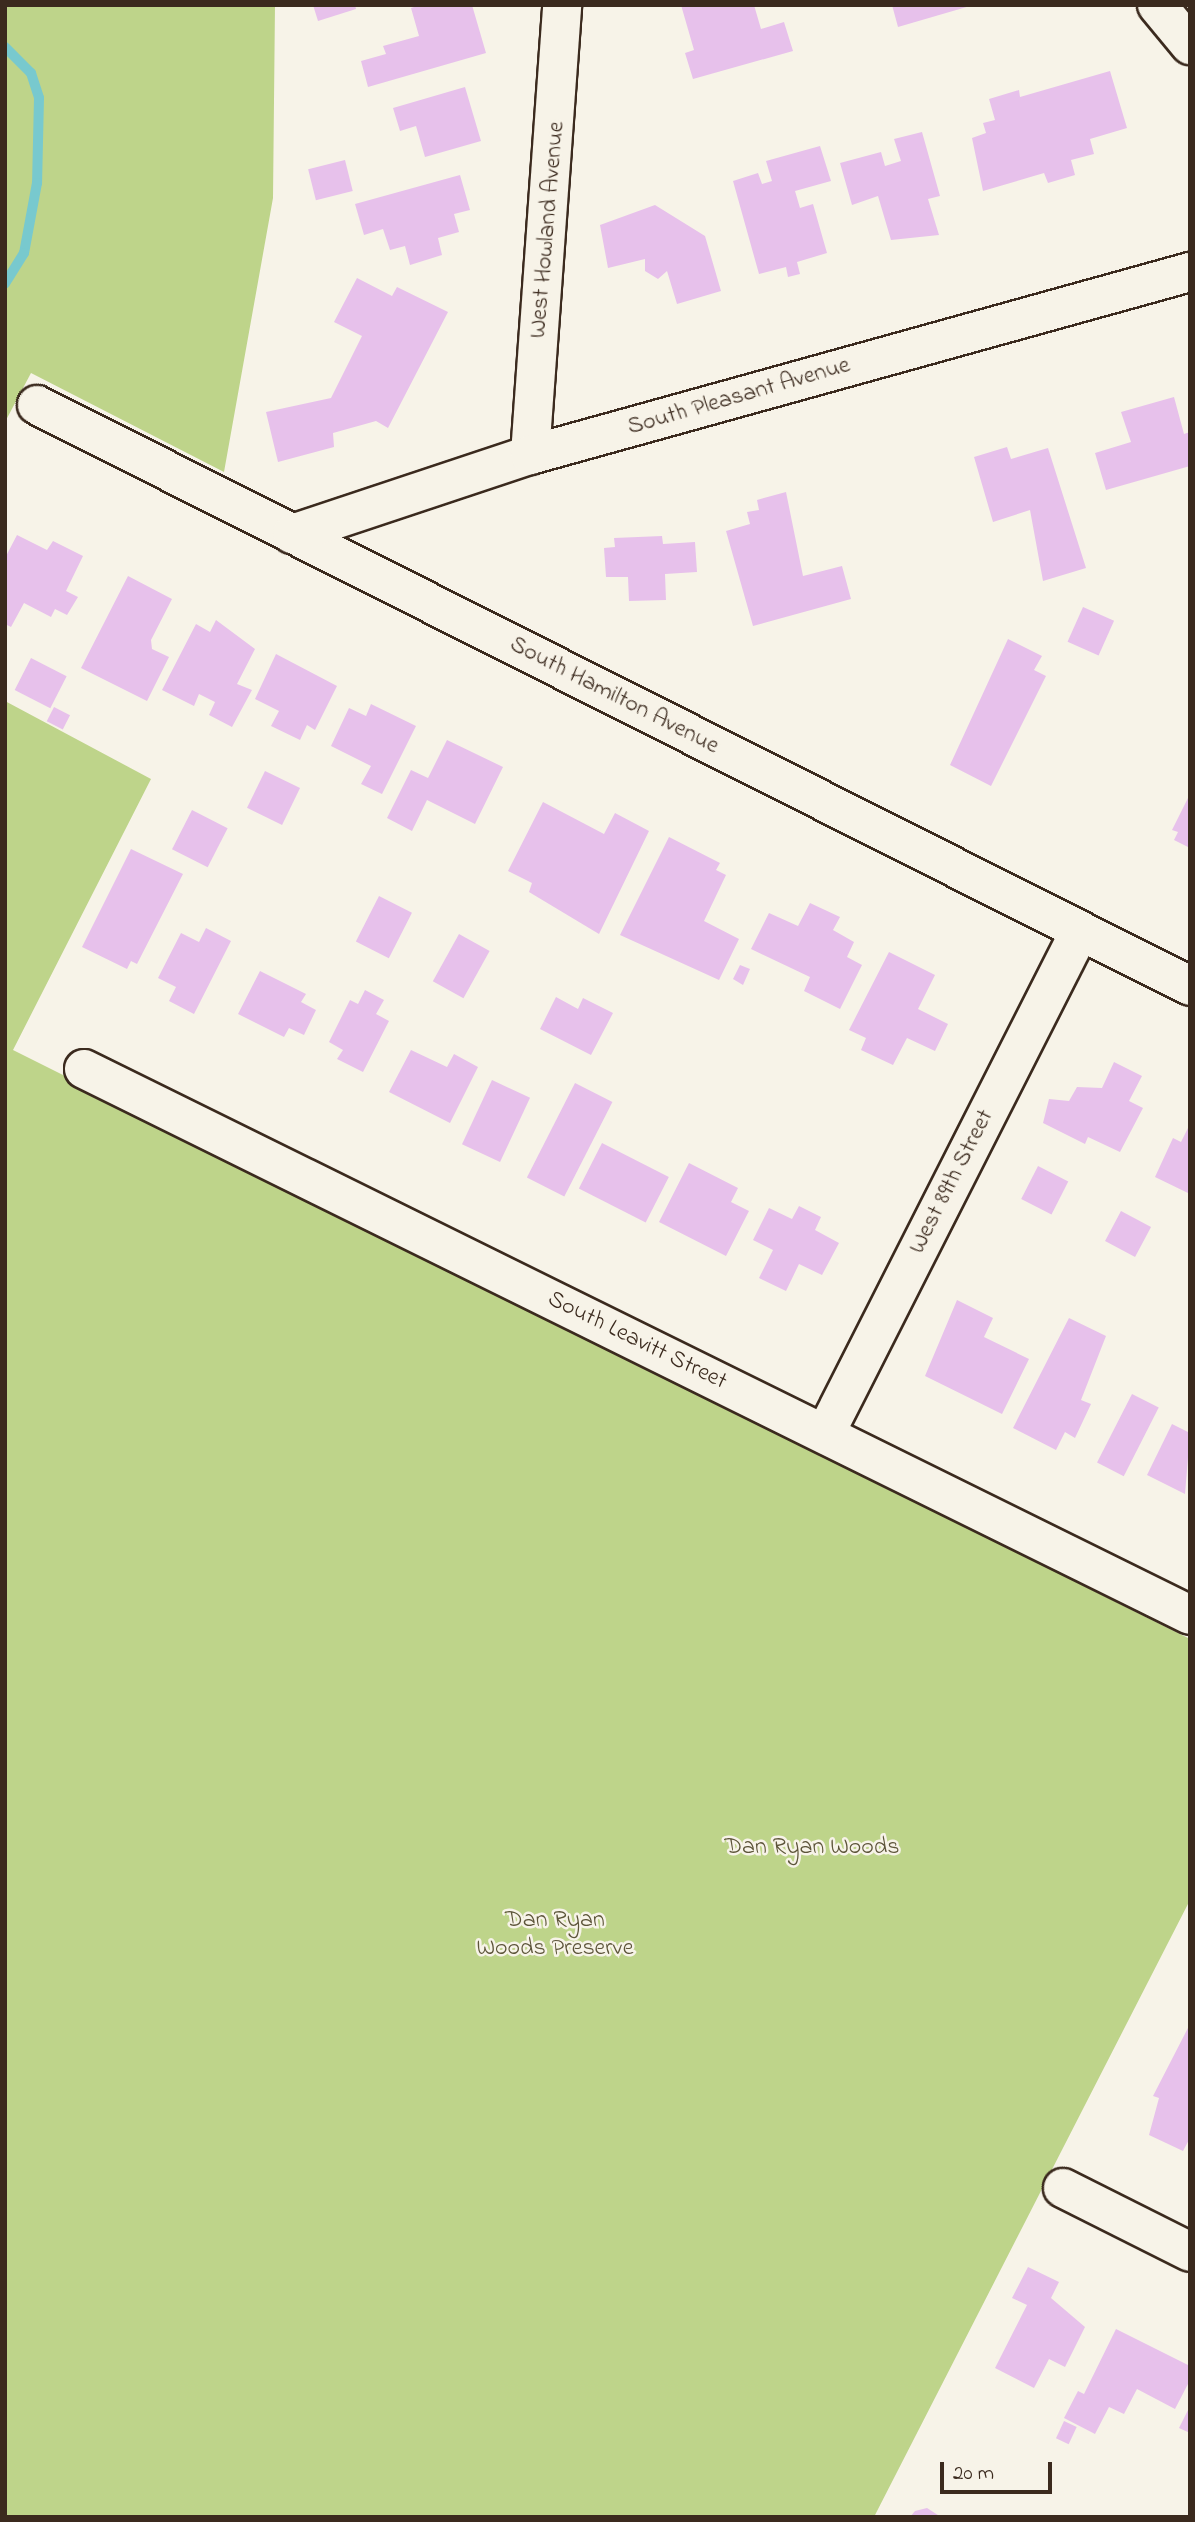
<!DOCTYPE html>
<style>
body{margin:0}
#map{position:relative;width:1195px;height:2522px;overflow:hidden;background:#f7f3e8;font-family:"Indie Flower",sans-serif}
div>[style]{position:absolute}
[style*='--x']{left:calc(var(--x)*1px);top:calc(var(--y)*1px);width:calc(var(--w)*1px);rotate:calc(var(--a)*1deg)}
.green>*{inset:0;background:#bed48a}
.stream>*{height:10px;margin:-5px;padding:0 5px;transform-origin:5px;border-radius:5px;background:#78c9ce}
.building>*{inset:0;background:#e7c1eb;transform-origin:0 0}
.roads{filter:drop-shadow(2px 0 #3b2a1e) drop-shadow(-2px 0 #3b2a1e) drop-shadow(0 2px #3b2a1e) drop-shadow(0 -2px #3b2a1e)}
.street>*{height:38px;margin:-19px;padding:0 19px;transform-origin:19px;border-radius:19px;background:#f7f3e8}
span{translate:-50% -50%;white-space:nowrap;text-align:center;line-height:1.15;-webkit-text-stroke:5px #f7f3e8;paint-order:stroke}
.street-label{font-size:24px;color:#3b2a1e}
.park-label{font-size:24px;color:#5c5439}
.frame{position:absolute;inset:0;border:7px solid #3b2a1e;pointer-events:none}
.scale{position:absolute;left:940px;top:2462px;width:112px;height:32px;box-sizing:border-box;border:4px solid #3b2a1e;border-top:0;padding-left:9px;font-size:21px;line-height:24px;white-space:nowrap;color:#3b2a1e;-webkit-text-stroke:5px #f7f3e8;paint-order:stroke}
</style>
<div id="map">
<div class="green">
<i style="clip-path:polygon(5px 5px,275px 5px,273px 198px,224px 472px,31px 373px,5px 422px)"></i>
<i style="clip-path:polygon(5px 701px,151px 779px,13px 1050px,1190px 1639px,1190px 1900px,874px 2517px,5px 2517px)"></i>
</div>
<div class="stream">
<i style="--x:5;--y:47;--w:37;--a:45"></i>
<i style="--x:31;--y:73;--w:26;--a:72"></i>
<i style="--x:39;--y:98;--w:85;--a:91.3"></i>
<i style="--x:37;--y:183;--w:71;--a:100.5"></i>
<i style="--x:24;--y:253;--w:36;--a:122"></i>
</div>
<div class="building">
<i style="clip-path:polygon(313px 5px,355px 5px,356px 9px,318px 21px)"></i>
<i style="clip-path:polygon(420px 5px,472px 5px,486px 53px,368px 87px,361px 61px,386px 54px,383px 46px,419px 36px,411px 8px)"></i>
<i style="clip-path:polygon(681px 5px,754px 5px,761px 29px,784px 22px,793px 51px,693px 79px,685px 53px,694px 50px)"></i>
<i style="clip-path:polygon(892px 5px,970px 5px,970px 6px,898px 27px)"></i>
<i style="clip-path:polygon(1110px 71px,1127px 128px,1090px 139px,1094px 154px,1071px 160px,1075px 175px,1048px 183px,1044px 173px,983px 191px,972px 138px,986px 133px,983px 123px,995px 120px,989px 99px,1019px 90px,1020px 97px)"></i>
<i style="clip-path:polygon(465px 87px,481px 141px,425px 157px,416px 126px,400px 131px,393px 108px)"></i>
<i style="clip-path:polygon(922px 132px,940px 196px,928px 199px,939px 235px,891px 240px,878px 196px,852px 205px,840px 163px,881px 152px,885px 166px,901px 161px,894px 139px)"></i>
<i style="clip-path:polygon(820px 146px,831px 181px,795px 191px,800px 208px,813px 204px,827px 253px,797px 262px,800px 274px,788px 277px,786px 267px,759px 274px,733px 181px,758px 173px,762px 184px,772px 181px,766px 161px)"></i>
<i style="left:345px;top:160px;width:32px;height:38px;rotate:76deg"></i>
<i style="clip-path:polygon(460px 175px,470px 210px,454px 214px,459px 232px,438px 238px,442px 255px,410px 265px,405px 246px,390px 250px,383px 229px,364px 235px,355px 204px)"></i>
<i style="clip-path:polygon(655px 205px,705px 236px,721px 291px,677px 304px,667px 271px,658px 279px,645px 271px,645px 259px,608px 268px,600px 225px)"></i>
<i style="clip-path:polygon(357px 278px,392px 296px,397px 287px,448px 312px,388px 428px,376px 421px,333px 433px,334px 447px,278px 462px,266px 412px,331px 398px,362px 336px,334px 322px)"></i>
<i style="clip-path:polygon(1174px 397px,1184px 434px,1190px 432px,1190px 466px,1106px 490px,1095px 453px,1131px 442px,1121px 412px)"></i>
<i style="clip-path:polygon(1007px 447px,1011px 459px,1048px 448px,1086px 568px,1043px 581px,1030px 510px,993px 522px,974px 457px)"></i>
<i style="clip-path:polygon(786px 492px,803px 576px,842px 566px,851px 599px,753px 626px,726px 531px,750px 524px,747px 512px,759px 510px,757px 500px)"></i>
<i style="clip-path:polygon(17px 535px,47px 550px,53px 541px,83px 556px,66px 591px,78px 597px,67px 615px,55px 609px,51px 617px,24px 603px,11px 627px,5px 624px,5px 558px)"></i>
<i style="clip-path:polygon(662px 536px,663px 544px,695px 542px,697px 572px,665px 574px,666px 600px,629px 601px,628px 577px,606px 577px,604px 548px,615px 547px,614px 538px)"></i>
<i style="clip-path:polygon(128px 576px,172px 599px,151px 640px,152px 649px,169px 657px,147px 701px,81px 668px)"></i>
<i style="left:1083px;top:607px;width:34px;height:38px;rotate:24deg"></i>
<i style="clip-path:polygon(216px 620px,255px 649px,237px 684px,252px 690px,232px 727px,209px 715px,215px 702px,199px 694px,194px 706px,162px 690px,196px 624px,210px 632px)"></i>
<i style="clip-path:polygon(1008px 639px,1042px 656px,1034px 670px,1046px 676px,991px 786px,950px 765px)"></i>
<i style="clip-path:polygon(276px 654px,337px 686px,315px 730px,307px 725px,300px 740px,271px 726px,279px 711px,255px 699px)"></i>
<i style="left:31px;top:658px;width:40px;height:36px;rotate:27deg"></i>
<i style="clip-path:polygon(371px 704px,416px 726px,382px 794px,361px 784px,371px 766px,331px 746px,349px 708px,366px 716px)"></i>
<i style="left:54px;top:707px;width:18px;height:16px;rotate:27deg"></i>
<i style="clip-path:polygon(447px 740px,503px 767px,475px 824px,427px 800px,412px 831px,387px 818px,411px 770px,428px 778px)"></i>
<i style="left:265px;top:771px;width:39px;height:41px;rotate:26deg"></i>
<i style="clip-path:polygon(1190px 794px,1190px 848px,1174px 840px,1178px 832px,1172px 830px)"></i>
<i style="clip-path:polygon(543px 802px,604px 834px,615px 813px,649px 831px,599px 934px,529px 892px,532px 883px,508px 871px)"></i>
<i style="left:192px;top:810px;width:40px;height:44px;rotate:27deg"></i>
<i style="clip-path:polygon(669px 837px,720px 863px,716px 870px,726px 875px,704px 921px,739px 939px,719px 980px,620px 935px)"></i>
<i style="clip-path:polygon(131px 849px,183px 874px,137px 964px,131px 961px,127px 969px,82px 947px)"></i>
<i style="left:379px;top:896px;width:37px;height:51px;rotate:27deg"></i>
<i style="clip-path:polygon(810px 903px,840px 917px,833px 930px,854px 942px,847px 957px,862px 965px,840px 1009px,804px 991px,810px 977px,751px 949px,769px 913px,798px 926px)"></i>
<i style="clip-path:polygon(206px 928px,231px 941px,194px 1014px,169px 1001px,176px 987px,158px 978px,181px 933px,199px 942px)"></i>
<i style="left:459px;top:934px;width:35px;height:54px;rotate:29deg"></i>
<i style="clip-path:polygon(889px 952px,935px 975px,918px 1009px,948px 1024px,935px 1051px,907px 1038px,893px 1065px,861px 1050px,866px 1038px,849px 1030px)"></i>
<i style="clip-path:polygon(740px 965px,750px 969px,743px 985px,733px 979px)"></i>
<i style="clip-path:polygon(260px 971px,306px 994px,301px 1002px,316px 1010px,304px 1035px,289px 1028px,284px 1037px,238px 1014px)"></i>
<i style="clip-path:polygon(365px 990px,384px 1000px,376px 1014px,389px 1021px,363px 1072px,337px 1059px,343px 1050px,329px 1042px,350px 1000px,358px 1004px)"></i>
<i style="clip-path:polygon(556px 997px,578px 1009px,583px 998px,613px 1013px,591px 1055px,540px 1029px)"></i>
<i style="clip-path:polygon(411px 1050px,447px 1067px,454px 1054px,478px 1067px,450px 1123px,389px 1092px)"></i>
<i style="clip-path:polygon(1114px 1062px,1142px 1076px,1129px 1101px,1143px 1108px,1120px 1152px,1088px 1137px,1085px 1144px,1043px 1123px,1049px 1099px,1069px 1101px,1077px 1087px,1102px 1088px)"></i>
<i style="left:492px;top:1080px;width:42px;height:71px;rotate:25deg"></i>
<i style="left:575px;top:1083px;width:42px;height:106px;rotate:27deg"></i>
<i style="clip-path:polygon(1190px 1124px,1190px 1194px,1155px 1177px,1173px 1138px,1181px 1142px)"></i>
<i style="left:602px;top:1143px;width:75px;height:51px;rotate:27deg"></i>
<i style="clip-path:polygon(689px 1163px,738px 1188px,731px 1202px,749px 1211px,726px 1256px,659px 1222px)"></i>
<i style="left:1038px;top:1166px;width:34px;height:37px;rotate:27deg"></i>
<i style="clip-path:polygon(799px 1206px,821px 1217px,815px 1230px,839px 1243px,822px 1275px,799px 1264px,786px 1291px,759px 1278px,773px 1250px,753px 1240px,769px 1208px,792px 1219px)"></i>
<i style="left:1121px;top:1211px;width:34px;height:34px;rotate:28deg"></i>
<i style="clip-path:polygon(957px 1300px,993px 1318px,984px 1337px,1029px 1359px,1002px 1414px,925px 1376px)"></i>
<i style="clip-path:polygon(1069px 1318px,1106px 1336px,1081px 1400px,1091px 1404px,1075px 1438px,1065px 1432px,1056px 1450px,1013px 1428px)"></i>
<i style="left:1132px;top:1394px;width:30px;height:77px;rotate:27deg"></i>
<i style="clip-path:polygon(1172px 1424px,1190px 1433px,1185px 1494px,1147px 1475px)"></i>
<i style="clip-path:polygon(1190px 2024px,1190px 2138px,1183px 2151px,1149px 2135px,1159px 2098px,1153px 2096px)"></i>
<i style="clip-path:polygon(1028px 2267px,1059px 2282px,1051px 2298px,1085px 2327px,1065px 2367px,1049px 2359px,1034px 2388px,995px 2368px,1027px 2305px,1012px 2298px)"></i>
<i style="clip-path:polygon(1116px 2329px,1190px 2366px,1190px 2380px,1175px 2409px,1137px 2389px,1124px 2414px,1109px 2407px,1095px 2434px,1064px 2418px,1078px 2391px,1084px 2394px)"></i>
<i style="clip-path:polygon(1190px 2406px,1190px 2433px,1179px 2428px)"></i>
<i style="left:1064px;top:2421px;width:14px;height:19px;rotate:25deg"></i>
<i style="clip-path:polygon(927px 2508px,941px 2517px,910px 2517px,915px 2511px)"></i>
</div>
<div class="roads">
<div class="street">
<i style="--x:1157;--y:5;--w:52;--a:50.5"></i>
<i style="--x:37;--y:405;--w:1291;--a:26.74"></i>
<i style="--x:530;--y:455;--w:451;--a:-85.9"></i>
<i style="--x:292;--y:534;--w:251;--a:-18.4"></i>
<i style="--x:530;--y:455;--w:685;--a:-15.5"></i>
<i style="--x:84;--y:1069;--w:1233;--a:26.27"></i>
<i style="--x:825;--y:1434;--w:564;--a:-63.12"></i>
<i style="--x:1063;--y:2188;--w:142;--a:26.7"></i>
</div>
</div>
<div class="street-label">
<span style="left:548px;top:230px;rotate:-85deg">West Howland Avenue</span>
<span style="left:739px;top:397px;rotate:-16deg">South Pleasant Avenue</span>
<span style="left:614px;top:696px;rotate:27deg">South Hamilton Avenue</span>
<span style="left:952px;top:1182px;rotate:-63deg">West 89th Street</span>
<span style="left:637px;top:1341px;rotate:26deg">South Leavitt Street</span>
</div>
<div class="park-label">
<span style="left:812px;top:1848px">Dan Ryan Woods</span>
<span style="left:555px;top:1935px">Dan Ryan<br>Woods Preserve</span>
</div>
<div class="frame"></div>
<div class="scale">20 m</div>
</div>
